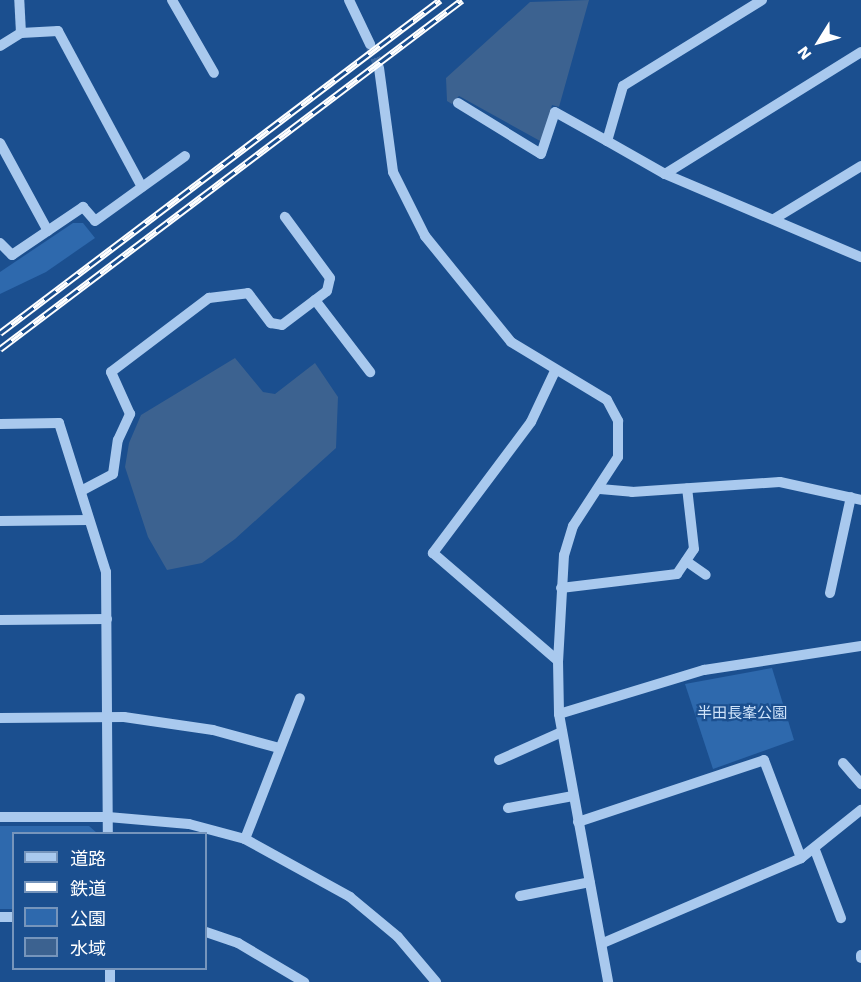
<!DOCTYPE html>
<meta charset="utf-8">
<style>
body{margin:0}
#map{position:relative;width:861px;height:982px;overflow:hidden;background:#1b4f8f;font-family:"Work Sans","Noto Sans JP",sans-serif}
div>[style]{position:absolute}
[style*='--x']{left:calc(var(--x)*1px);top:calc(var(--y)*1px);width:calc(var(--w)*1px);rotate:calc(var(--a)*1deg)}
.green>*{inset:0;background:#2e69ad}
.water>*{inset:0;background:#3c6290}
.minor-tunnel>*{height:10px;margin-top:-5px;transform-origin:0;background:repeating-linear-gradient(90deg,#3d69a0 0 10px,transparent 0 15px)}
.minor>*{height:10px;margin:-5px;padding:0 5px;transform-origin:5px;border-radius:5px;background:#a9c9ee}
.rail>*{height:7px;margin-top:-3.5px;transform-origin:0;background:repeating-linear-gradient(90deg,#1b4f8f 0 14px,#fff 0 28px);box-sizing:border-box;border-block:2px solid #fff}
span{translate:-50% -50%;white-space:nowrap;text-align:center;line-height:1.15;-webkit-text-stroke:4.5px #1b4f8f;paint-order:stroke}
.park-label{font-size:15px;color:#cfe3fa}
.legend{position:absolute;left:12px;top:832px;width:195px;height:138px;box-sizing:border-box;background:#1b4f8f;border:2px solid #7695bc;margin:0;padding:8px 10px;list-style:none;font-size:18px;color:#fff}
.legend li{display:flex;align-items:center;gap:12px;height:30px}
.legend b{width:30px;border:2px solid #7695bc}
.north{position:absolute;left:789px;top:12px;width:60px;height:60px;-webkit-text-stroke:4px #1b4f8f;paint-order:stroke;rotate:233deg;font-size:16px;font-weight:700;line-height:24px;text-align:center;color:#fff}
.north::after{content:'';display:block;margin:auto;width:21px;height:27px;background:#fff;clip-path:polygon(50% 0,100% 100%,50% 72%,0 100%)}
</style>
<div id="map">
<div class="green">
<i style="clip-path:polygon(73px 223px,83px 223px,95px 238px,46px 272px,0 294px,0 272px)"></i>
<i style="clip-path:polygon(772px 668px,794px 740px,713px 769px,685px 684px)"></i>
<i style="clip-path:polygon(0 826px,89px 826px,97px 833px,14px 834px,13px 909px,0 909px)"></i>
</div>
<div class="water">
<i style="clip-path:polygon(589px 0,559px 107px,552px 105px,542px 142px,459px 96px,452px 104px,447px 101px,446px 78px,530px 2px)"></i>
<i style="clip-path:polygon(235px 358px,263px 392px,275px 394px,315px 363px,338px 397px,336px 448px,235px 539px,202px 563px,167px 570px,148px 537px,125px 467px,129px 443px,141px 415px)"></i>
</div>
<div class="minor-tunnel">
<i style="--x:370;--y:44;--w:26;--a:69"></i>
</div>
<div class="minor">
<i style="--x:172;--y:0;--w:84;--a:60.1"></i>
<i style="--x:349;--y:0;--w:49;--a:64.5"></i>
<i style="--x:762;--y:0;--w:163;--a:148.3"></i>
<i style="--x:623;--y:86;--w:57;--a:106.2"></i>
<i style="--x:607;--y:141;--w:67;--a:29.6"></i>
<i style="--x:665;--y:174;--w:213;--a:23"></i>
<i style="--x:21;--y:33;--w:37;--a:-3"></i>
<i style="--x:58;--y:31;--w:177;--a:61.7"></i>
<i style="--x:0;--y:46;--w:25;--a:-32"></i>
<i style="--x:21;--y:33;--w:33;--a:-93"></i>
<i style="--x:379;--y:68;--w:105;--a:82.3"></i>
<i style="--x:393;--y:172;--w:72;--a:63.4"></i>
<i style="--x:425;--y:236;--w:136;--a:50.9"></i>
<i style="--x:511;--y:342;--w:112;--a:31.1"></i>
<i style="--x:607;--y:400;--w:24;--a:62"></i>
<i style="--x:618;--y:421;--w:36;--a:90"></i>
<i style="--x:618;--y:457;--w:82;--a:123.1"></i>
<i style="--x:573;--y:526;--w:30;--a:107"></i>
<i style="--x:564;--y:555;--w:106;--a:93.2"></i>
<i style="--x:558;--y:661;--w:53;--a:88.9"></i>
<i style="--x:559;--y:714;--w:272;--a:79.6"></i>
<i style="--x:458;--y:103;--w:97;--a:31.6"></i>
<i style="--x:541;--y:154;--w:44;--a:-71.6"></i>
<i style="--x:555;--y:112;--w:60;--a:29.1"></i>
<i style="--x:0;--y:143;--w:100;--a:61.4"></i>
<i style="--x:665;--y:174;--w:231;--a:-31.9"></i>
<i style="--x:774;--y:219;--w:102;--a:-31.3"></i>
<i style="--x:0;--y:243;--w:17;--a:45"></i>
<i style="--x:12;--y:255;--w:86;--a:-34.1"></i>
<i style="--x:83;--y:207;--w:18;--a:49"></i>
<i style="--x:95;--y:221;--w:111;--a:-35.8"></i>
<i style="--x:315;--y:300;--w:91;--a:52.6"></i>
<i style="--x:555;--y:371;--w:56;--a:115.2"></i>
<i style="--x:531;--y:422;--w:164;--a:126.8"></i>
<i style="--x:433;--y:553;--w:165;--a:40.8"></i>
<i style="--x:0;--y:424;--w:59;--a:-1"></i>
<i style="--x:59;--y:423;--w:156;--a:72.5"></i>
<i style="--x:106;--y:572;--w:262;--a:89.6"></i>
<i style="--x:600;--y:489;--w:32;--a:5"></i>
<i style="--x:632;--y:492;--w:148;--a:-3.9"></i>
<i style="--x:780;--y:482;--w:83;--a:12.5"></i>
<i style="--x:81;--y:491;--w:36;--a:-28"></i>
<i style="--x:113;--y:474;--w:34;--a:-82"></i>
<i style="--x:118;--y:440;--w:29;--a:-65"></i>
<i style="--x:130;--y:414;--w:46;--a:-114.3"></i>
<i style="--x:111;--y:372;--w:123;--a:-37.1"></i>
<i style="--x:209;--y:298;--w:39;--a:-7"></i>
<i style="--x:248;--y:293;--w:38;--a:53"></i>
<i style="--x:271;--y:323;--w:11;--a:10"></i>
<i style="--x:282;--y:325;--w:56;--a:-37.1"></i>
<i style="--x:327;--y:291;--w:13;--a:-77"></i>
<i style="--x:330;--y:278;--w:76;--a:-126.4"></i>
<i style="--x:0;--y:521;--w:89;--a:-0.6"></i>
<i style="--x:686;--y:561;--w:24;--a:35"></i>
<i style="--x:561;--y:588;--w:117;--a:-6.9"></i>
<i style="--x:677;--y:574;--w:30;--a:-56"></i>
<i style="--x:694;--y:549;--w:61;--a:-96.5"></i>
<i style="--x:830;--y:593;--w:98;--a:-77.7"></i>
<i style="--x:0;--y:620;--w:107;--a:-0.5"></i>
<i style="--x:559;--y:714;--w:152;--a:-16.9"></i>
<i style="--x:704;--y:670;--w:159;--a:-8.7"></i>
<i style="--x:0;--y:718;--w:124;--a:-0.5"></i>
<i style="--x:124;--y:717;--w:90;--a:8.3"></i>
<i style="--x:213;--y:730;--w:68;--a:15.3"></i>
<i style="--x:499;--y:760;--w:69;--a:-24"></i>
<i style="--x:843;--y:763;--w:28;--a:49"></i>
<i style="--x:508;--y:808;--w:66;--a:-10.5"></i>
<i style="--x:0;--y:817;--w:108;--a:0"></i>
<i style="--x:108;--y:817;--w:81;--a:4.9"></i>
<i style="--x:189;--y:824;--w:58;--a:15"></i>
<i style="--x:245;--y:839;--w:120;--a:28.9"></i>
<i style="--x:350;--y:897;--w:62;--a:39.8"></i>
<i style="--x:398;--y:937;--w:59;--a:49.8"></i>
<i style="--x:578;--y:822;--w:196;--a:-18.4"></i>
<i style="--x:764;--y:760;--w:105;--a:69.3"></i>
<i style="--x:245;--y:839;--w:151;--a:-68.7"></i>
<i style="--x:815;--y:850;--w:73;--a:69.1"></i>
<i style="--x:520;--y:896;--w:71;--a:-11.3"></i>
<i style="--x:0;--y:917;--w:14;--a:0"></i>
<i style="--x:206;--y:932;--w:34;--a:19"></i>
<i style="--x:238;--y:943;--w:77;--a:30.6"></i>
<i style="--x:603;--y:943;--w:215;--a:-23.2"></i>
<i style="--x:801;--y:858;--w:77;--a:-38.7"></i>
<i style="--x:861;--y:955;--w:3;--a:90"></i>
<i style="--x:110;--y:968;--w:14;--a:90"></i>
</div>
<div class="rail">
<i style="--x:0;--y:333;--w:552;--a:-37.12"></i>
<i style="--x:0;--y:349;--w:579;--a:-37.07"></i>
</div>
<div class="park-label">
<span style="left:742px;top:714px">半田長峯公園</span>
</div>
<ul class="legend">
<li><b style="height:8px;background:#a9c9ee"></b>道路</li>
<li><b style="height:8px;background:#fff"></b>鉄道</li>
<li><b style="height:16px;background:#2e69ad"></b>公園</li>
<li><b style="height:16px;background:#3c6290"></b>水域</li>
</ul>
<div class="north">N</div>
</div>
